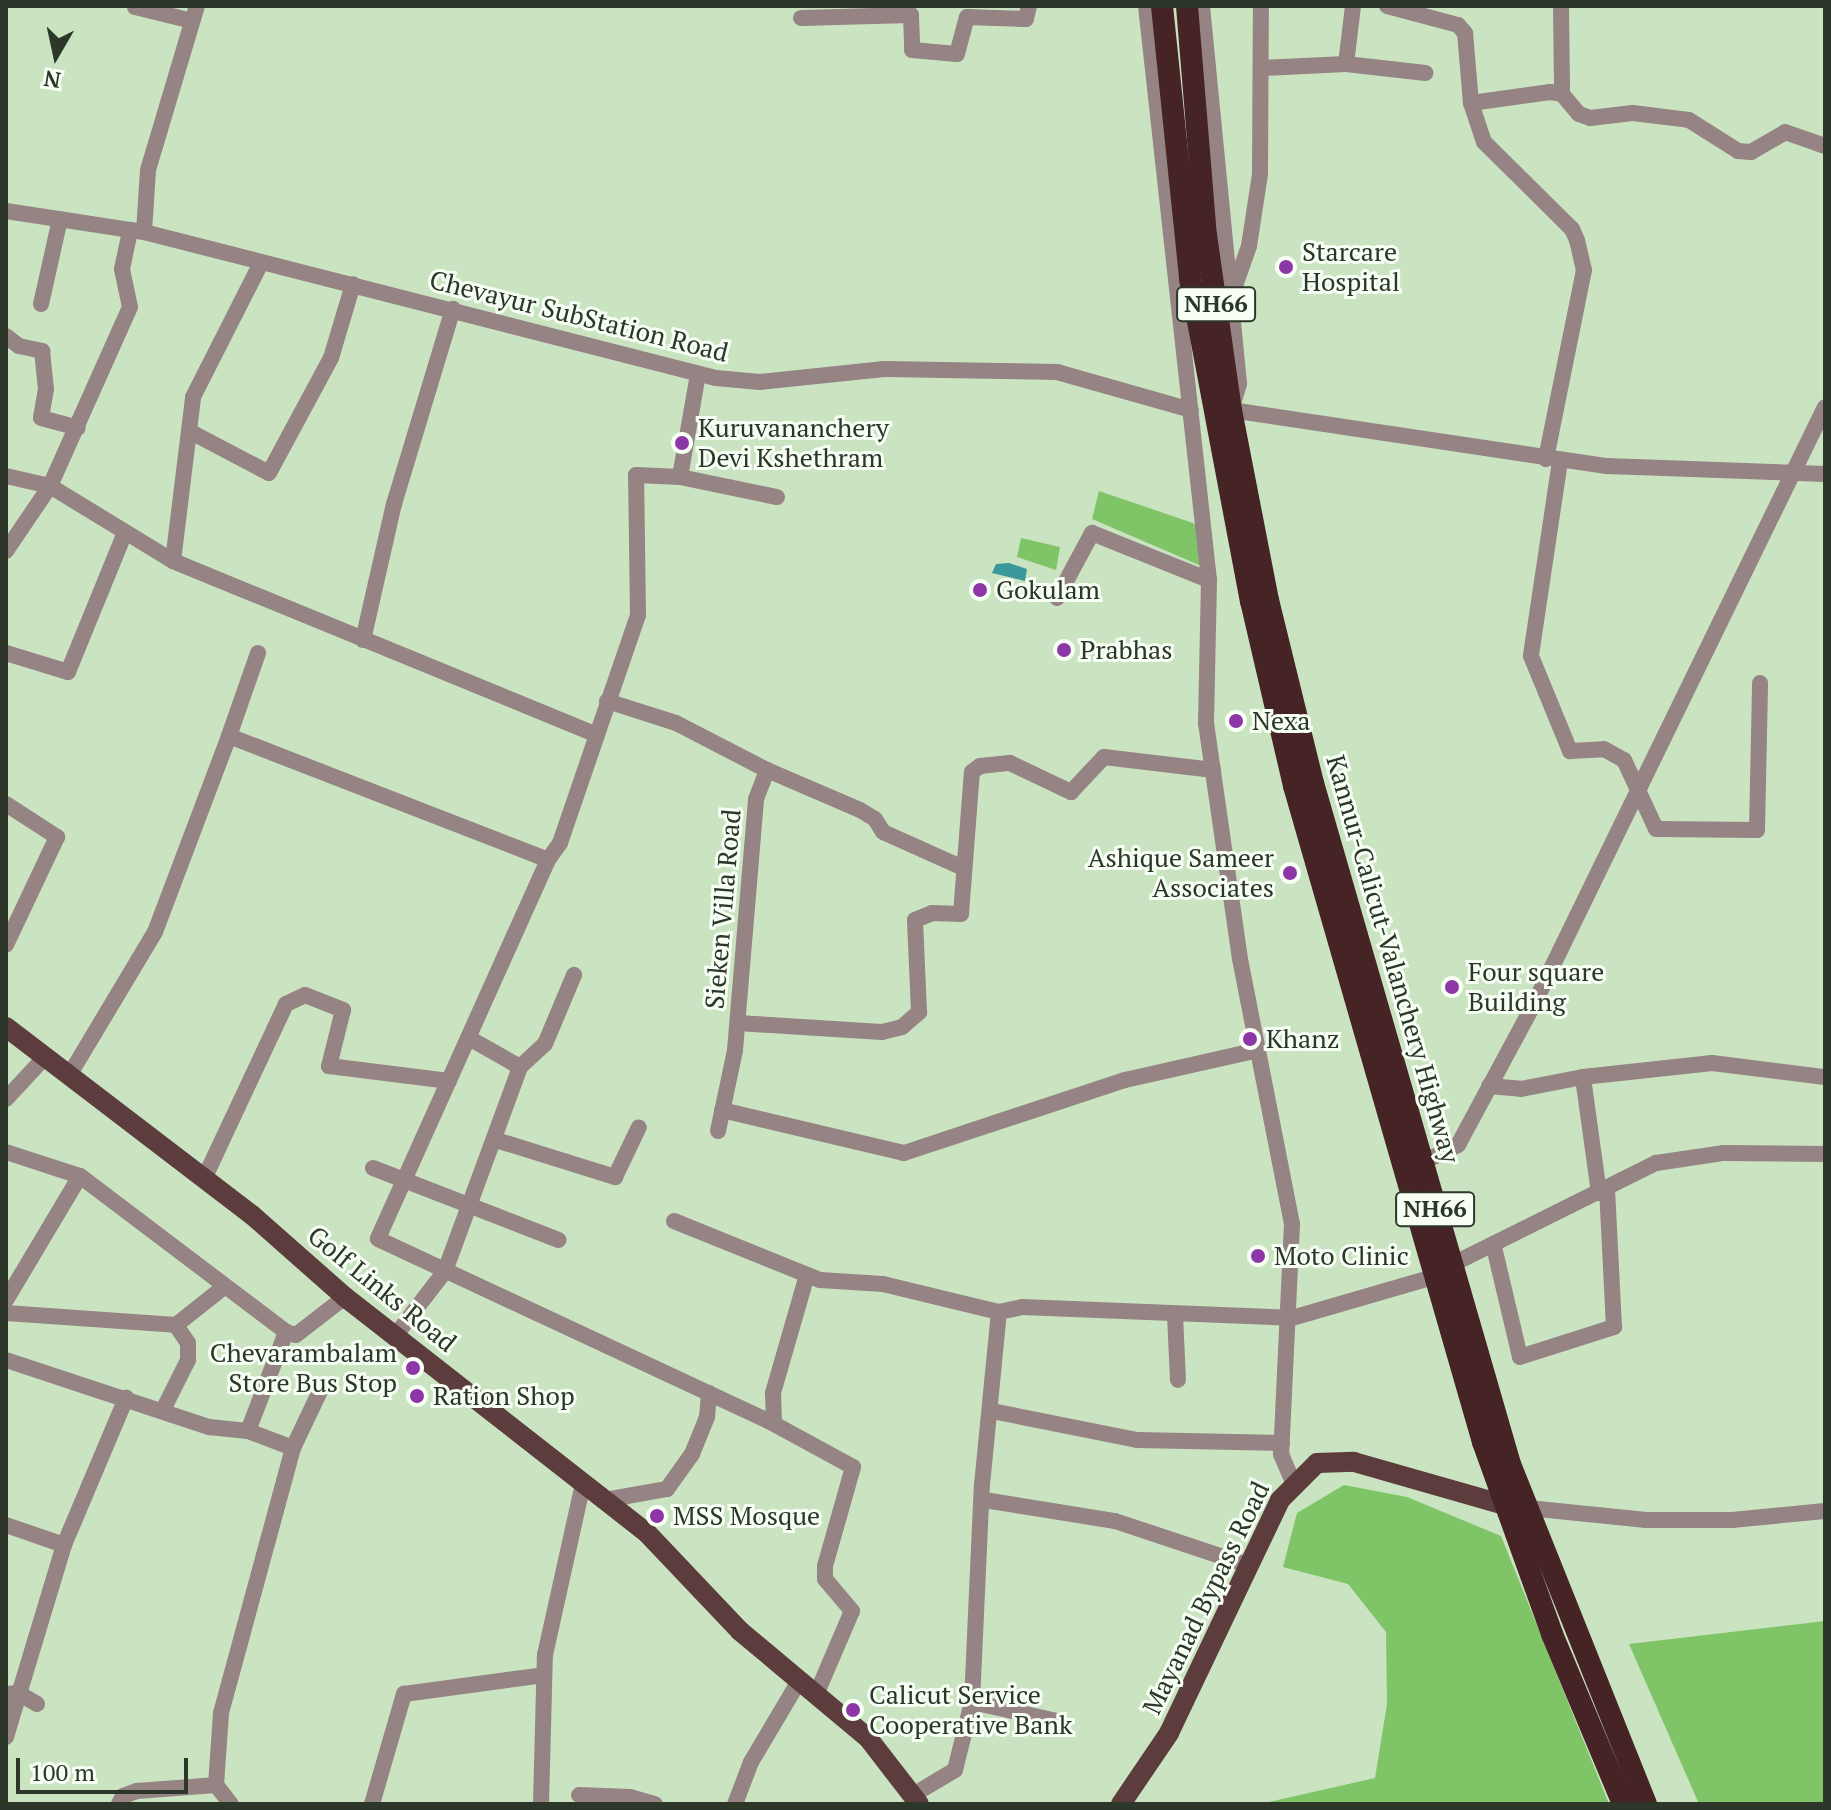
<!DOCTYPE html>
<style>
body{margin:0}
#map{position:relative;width:1831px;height:1810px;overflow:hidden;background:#cae4c2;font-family:"PT Serif",serif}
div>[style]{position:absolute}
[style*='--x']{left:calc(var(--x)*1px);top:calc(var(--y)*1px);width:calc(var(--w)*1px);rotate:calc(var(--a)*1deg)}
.green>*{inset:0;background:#80c468}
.water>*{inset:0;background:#3b989a}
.minor>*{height:16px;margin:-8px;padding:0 8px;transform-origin:8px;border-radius:8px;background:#968383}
.major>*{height:20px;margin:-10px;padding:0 10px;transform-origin:10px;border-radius:10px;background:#5c3c3c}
.highway>*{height:22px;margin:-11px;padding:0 11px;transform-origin:11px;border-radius:11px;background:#462325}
.dots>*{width:22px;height:22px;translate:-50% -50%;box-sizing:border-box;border:4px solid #f7fff5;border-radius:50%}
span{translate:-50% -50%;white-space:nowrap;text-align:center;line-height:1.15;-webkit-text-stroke:6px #f7fff5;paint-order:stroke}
.shield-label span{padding:2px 6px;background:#f7fff5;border:2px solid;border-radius:6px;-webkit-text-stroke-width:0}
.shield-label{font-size:24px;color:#2c3629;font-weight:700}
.poi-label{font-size:26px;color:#2c3629}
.left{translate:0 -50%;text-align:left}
.right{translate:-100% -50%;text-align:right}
.street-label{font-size:26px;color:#2c3629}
.frame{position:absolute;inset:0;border:8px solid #2c3629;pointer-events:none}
.north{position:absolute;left:16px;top:16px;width:80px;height:80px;-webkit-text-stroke:6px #f7fff5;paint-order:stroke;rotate:189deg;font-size:22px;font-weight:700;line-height:32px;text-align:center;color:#2c3629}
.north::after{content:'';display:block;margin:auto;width:28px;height:36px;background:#2c3629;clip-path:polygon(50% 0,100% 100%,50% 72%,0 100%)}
.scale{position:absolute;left:16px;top:1758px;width:172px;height:36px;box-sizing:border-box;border:4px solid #2c3629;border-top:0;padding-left:10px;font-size:24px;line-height:28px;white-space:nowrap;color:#2c3629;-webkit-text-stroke:6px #f7fff5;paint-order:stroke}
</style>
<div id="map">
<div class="green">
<i style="clip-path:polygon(1099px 491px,1193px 523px,1199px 528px,1199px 565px,1092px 519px)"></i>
<i style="clip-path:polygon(1021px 538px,1060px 547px,1056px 570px,1017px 557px)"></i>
<i style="clip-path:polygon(1344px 1485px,1407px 1497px,1501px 1536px,1609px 1804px,1260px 1804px,1375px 1778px,1387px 1704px,1386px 1632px,1348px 1584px,1283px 1567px,1297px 1513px)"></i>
<i style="clip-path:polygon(1825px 1621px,1825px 1804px,1699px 1804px,1629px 1644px)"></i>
</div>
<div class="water">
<i style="clip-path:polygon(1009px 563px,1027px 569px,1025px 581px,992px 573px,996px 564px)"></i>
</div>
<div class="minor">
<i style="--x:1146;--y:6;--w:577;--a:83.74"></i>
<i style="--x:1209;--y:580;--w:143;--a:91.2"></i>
<i style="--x:1206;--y:723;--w:238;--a:81.8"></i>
<i style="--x:1240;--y:959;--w:270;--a:78.9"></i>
<i style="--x:1292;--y:1224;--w:230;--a:92.7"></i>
<i style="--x:1281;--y:1454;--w:30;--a:67"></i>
<i style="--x:1202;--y:6;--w:380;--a:84.4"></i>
<i style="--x:1239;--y:384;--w:27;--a:107"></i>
<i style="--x:1231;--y:410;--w:380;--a:8.5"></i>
<i style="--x:1607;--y:466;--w:218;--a:2.1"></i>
<i style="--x:1387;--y:6;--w:73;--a:15"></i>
<i style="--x:1458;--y:25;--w:11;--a:49"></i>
<i style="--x:1465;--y:33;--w:70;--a:85.1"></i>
<i style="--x:1471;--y:103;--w:41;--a:71.6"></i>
<i style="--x:1484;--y:142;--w:124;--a:44.7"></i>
<i style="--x:1572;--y:229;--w:12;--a:66"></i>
<i style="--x:1577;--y:240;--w:31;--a:77"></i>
<i style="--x:1584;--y:270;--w:193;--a:101.4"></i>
<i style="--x:1561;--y:6;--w:88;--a:89.3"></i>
<i style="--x:135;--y:7;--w:59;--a:13.8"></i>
<i style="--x:801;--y:18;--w:110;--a:-1.6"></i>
<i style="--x:911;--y:15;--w:35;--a:88"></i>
<i style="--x:912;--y:50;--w:45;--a:5.1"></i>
<i style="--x:957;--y:54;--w:38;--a:-75"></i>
<i style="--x:967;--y:17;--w:59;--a:1.9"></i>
<i style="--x:1026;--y:19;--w:13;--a:-77"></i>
<i style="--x:1346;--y:64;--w:58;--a:-83.1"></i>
<i style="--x:1262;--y:68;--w:84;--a:-2.7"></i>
<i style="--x:1346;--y:64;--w:80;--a:6.5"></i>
<i style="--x:1471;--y:103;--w:80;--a:-7.9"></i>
<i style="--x:1550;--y:92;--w:12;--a:9"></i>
<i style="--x:1562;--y:94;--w:26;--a:50"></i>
<i style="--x:1579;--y:114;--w:12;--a:20"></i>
<i style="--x:1590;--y:118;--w:43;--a:-6.6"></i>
<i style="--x:1633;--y:113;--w:56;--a:7.1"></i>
<i style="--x:1689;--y:120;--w:58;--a:32.3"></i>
<i style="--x:1738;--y:151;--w:13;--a:4"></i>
<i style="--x:1751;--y:152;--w:39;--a:-30"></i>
<i style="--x:1785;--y:132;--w:42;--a:19.3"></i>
<i style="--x:6;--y:211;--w:140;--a:8.7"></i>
<i style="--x:144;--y:232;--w:590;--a:14.32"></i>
<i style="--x:716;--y:378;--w:44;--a:5.2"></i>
<i style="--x:760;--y:382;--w:125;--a:-6"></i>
<i style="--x:884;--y:369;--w:173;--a:1"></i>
<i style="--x:1057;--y:372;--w:139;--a:15.8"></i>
<i style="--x:144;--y:232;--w:62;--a:-86.3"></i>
<i style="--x:148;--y:170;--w:171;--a:-73.4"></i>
<i style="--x:1230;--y:300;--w:57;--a:-70.6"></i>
<i style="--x:1249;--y:246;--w:73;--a:-81.3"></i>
<i style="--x:1260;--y:174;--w:168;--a:-89.7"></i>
<i style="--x:41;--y:304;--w:87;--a:-77.4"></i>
<i style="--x:6;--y:336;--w:16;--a:38"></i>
<i style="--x:19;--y:346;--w:24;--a:12"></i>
<i style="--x:42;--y:351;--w:38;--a:84"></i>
<i style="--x:46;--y:389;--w:29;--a:100"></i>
<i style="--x:41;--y:418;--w:38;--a:15"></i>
<i style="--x:189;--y:431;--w:90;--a:27.7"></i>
<i style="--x:269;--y:473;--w:131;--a:-61.7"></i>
<i style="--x:331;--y:358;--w:77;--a:-73.4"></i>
<i style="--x:1560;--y:461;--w:197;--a:98.5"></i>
<i style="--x:1531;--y:656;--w:103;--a:67.7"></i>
<i style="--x:1570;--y:751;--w:34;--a:-3"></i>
<i style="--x:1604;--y:749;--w:23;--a:29"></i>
<i style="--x:1624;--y:760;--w:76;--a:65.1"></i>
<i style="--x:1656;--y:829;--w:101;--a:0.6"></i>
<i style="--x:1757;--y:830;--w:147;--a:-88.8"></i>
<i style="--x:6;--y:476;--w:45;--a:12.8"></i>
<i style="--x:50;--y:486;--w:144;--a:31.4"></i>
<i style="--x:173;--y:561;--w:458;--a:22.3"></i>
<i style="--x:680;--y:477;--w:99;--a:11.7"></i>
<i style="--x:6;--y:551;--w:78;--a:-55.9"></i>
<i style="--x:50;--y:486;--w:196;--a:-65.9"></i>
<i style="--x:130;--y:307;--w:39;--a:-102"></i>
<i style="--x:122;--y:269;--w:40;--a:-78"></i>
<i style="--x:173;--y:561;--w:165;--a:-83"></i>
<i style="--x:193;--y:397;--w:150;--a:-63.1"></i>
<i style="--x:1057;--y:598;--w:74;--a:-61.7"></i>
<i style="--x:1092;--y:533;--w:126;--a:21.9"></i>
<i style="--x:363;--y:640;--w:139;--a:-77.2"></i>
<i style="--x:394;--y:504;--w:204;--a:-73.2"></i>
<i style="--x:6;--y:653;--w:65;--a:17"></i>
<i style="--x:68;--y:672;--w:151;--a:-67.8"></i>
<i style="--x:607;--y:701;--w:72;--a:17.7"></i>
<i style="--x:676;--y:723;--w:102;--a:27.3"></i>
<i style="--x:229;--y:736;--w:88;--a:-70.7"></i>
<i style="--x:6;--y:804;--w:61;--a:32.9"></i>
<i style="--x:57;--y:837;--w:119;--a:115.3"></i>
<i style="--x:548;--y:860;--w:415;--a:114.2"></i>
<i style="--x:378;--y:1239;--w:437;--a:25"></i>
<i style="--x:738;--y:1023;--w:144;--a:3.6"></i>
<i style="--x:882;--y:1032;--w:21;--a:-14"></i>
<i style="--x:902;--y:1027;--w:23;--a:-41"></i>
<i style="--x:919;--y:1012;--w:92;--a:-92.5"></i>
<i style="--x:915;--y:920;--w:18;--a:-22"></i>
<i style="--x:932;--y:913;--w:29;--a:2"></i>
<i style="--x:961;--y:914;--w:142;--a:-85.6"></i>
<i style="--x:972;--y:772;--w:10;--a:-37"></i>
<i style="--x:980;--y:766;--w:30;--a:-6"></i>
<i style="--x:1010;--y:763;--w:68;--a:25.4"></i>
<i style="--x:1071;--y:792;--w:48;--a:-46.7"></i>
<i style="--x:1104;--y:757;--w:110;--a:6.8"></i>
<i style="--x:520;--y:1067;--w:34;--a:-43"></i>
<i style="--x:545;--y:1044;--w:75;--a:-67.2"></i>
<i style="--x:70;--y:1074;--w:165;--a:-59.1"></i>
<i style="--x:155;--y:932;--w:210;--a:-69.3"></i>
<i style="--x:229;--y:736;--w:342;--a:21.2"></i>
<i style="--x:548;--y:860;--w:21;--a:-55"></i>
<i style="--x:560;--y:843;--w:241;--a:-71.1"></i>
<i style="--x:638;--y:615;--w:140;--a:-90.8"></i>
<i style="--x:636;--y:475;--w:44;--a:2.6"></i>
<i style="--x:680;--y:477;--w:105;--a:-80.1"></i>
<i style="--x:1489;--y:1086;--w:32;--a:5"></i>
<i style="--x:1521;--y:1089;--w:63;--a:-11"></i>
<i style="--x:6;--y:1099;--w:59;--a:-47.1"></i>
<i style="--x:722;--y:1110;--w:187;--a:13.3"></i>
<i style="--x:904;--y:1153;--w:233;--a:-18.3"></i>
<i style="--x:1125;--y:1080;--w:136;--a:-12.7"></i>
<i style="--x:718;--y:1131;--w:83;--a:-78.1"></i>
<i style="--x:735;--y:1050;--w:252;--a:-85.2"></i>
<i style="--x:756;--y:799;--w:31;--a:-69"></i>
<i style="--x:767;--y:770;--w:101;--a:23.3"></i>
<i style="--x:860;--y:810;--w:17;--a:31"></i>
<i style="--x:875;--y:819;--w:15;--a:58"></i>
<i style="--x:883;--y:832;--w:88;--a:24.2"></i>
<i style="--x:496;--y:1140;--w:125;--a:17.3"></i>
<i style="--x:615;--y:1177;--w:55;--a:-64.4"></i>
<i style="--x:6;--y:1152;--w:78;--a:18"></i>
<i style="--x:80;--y:1176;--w:144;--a:120.8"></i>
<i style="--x:1421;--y:1163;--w:41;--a:-25.9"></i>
<i style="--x:1458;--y:1145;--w:158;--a:-61.7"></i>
<i style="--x:1533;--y:1006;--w:666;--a:-64.01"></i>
<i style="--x:373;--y:1168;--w:199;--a:21.2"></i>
<i style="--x:80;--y:1176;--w:258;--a:37.1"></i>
<i style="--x:286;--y:1332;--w:10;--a:17"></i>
<i style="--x:296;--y:1335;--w:62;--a:-37.8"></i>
<i style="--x:204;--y:1179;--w:193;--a:-64.9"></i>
<i style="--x:286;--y:1004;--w:21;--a:-25"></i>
<i style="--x:305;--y:995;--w:41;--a:21.5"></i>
<i style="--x:343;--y:1010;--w:58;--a:104"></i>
<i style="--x:329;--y:1066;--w:121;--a:7.1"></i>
<i style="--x:1599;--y:1193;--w:117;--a:-97.9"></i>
<i style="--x:1583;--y:1077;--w:130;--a:-6.2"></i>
<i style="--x:1712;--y:1063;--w:114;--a:7.1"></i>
<i style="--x:674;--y:1221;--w:157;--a:22"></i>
<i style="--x:820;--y:1280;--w:63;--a:3.6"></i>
<i style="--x:883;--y:1284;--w:119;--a:13.6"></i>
<i style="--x:999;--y:1312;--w:24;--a:-12"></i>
<i style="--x:1022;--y:1307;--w:270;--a:2.3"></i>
<i style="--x:1292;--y:1318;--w:147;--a:-16.2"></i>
<i style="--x:1494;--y:1247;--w:113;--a:76.7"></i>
<i style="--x:1520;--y:1357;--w:99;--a:-17.7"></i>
<i style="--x:1614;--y:1327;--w:138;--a:-92.9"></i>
<i style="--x:1451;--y:1265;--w:229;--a:-26.5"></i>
<i style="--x:1656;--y:1163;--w:69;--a:-8.4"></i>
<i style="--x:1724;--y:1153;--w:101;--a:0.6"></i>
<i style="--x:807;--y:1275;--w:123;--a:106.1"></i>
<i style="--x:773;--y:1393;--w:31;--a:88"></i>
<i style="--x:774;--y:1424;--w:90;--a:28.6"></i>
<i style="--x:853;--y:1467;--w:103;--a:105.8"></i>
<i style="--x:825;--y:1566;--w:13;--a:90"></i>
<i style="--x:825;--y:1579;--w:42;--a:49.8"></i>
<i style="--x:852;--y:1611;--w:91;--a:113.2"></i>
<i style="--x:6;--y:1313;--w:170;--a:4"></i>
<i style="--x:176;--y:1325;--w:61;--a:-38.4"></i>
<i style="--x:1175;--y:1315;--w:65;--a:87.4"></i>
<i style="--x:395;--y:1336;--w:82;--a:-52.4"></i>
<i style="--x:445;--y:1271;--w:217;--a:-69.8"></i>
<i style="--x:520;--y:1067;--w:59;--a:-150.4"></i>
<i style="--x:6;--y:1360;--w:214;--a:18.3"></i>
<i style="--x:209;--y:1427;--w:39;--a:6"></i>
<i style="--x:248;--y:1431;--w:48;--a:20.7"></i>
<i style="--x:163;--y:1410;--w:56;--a:-63.4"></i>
<i style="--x:188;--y:1360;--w:17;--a:-90"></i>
<i style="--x:188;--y:1343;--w:22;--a:-124"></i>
<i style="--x:992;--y:1411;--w:148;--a:11.3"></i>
<i style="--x:1137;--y:1440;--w:145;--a:1.2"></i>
<i style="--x:248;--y:1431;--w:106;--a:-69"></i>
<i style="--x:605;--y:1500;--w:63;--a:-10.1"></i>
<i style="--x:667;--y:1489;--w:43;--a:-54.5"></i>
<i style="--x:692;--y:1454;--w:40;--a:-68"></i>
<i style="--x:707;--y:1417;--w:24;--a:-85"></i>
<i style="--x:984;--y:1500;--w:133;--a:9.1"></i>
<i style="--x:1115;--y:1521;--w:139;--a:18.4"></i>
<i style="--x:1528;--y:1508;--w:119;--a:5.8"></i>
<i style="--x:1646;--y:1520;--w:86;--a:0"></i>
<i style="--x:1732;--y:1520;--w:93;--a:-5.5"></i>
<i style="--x:6;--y:1525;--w:61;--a:19"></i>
<i style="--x:6;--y:1694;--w:12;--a:-5"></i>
<i style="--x:18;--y:1693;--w:22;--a:30"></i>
<i style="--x:972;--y:1702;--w:86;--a:12.7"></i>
<i style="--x:6;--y:1737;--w:201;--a:-73.2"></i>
<i style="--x:64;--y:1545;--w:160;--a:-67.1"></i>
<i style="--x:216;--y:1785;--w:24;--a:52"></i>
<i style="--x:579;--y:1795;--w:51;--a:2.2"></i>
<i style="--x:630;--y:1797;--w:26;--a:16"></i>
<i style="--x:913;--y:1795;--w:49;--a:-30.8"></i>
<i style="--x:955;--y:1770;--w:70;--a:-76"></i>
<i style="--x:972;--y:1702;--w:217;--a:-87.4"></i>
<i style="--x:982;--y:1485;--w:174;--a:-84.4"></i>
<i style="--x:119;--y:1804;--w:9;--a:-63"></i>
<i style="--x:123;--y:1796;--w:15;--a:-20"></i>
<i style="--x:137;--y:1791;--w:79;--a:-4.3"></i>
<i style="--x:216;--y:1785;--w:72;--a:-86"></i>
<i style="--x:221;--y:1713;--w:275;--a:-74.8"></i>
<i style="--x:293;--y:1448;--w:65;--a:-64.6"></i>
<i style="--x:372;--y:1804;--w:115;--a:-73.8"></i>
<i style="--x:404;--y:1694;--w:141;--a:-7.7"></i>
<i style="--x:541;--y:1804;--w:149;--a:-88.5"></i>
<i style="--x:545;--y:1655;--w:176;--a:-77.5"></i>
<i style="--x:735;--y:1804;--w:45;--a:-69.1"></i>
<i style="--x:751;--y:1762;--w:94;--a:-59.3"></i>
</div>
<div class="major">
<i style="--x:6;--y:1027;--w:310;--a:37.4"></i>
<i style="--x:252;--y:1215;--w:124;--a:41.4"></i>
<i style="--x:345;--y:1297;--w:383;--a:38"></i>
<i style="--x:647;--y:1533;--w:135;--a:46.5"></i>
<i style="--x:740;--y:1631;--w:167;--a:39.9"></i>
<i style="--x:868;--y:1738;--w:83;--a:52.3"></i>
<i style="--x:1121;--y:1804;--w:86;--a:-55.9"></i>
<i style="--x:1169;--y:1733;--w:258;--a:-64.5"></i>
<i style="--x:1280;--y:1500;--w:52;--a:-45"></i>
<i style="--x:1317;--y:1463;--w:37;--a:-2"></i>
<i style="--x:1354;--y:1462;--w:157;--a:15.9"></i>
</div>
<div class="highway">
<i style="--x:1162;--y:6;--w:274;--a:84.1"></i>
<i style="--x:1190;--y:279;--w:328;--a:79.3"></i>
<i style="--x:1251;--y:601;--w:190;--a:76.9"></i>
<i style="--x:1294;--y:786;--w:683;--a:73.93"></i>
<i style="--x:1483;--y:1442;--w:204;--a:70.2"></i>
<i style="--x:1552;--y:1634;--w:184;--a:67.3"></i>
<i style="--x:1187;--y:6;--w:230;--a:85.3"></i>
<i style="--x:1206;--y:235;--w:177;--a:81.9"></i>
<i style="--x:1231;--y:410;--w:194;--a:79"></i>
<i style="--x:1268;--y:600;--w:188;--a:76.2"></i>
<i style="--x:1313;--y:783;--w:709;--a:73.87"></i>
<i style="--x:1510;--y:1464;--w:366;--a:68.2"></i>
</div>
<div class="dots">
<i style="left:1286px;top:267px;background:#8c37a5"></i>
<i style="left:682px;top:443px;background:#8c37a5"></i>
<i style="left:980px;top:590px;background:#8c37a5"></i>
<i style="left:1064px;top:650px;background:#8c37a5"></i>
<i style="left:1236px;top:721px;background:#8c37a5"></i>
<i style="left:1290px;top:873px;background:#8c37a5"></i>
<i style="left:1452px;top:987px;background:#8c37a5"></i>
<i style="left:1250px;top:1039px;background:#8c37a5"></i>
<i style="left:1258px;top:1256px;background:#8c37a5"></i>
<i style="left:413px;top:1368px;background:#8c37a5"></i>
<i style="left:417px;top:1396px;background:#8c37a5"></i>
<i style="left:657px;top:1516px;background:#8c37a5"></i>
<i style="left:853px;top:1710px;background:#8c37a5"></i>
</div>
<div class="shield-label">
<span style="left:1216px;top:304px">NH66</span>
<span style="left:1435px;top:1209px">NH66</span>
</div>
<div class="poi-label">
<span class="left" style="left:1302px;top:267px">Starcare<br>Hospital</span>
<span class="left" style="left:698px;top:443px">Kuruvananchery<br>Devi Kshethram</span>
<span class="left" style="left:996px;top:590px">Gokulam</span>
<span class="left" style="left:1080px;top:650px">Prabhas</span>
<span class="left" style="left:1252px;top:721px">Nexa</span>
<span class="right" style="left:1274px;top:873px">Ashique Sameer<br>Associates</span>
<span class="left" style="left:1468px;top:987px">Four square<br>Building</span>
<span class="left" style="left:1266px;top:1039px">Khanz</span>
<span class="left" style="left:1274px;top:1256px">Moto Clinic</span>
<span class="right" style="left:397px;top:1368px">Chevarambalam<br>Store Bus Stop</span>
<span class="left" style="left:433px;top:1396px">Ration Shop</span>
<span class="left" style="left:673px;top:1516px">MSS Mosque</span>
<span class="left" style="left:869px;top:1710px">Calicut Service<br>Cooperative Bank</span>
</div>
<div class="street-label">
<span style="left:579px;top:316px;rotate:14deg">Chevayur SubStation Road</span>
<span style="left:723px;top:909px;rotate:-85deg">Sieken Villa Road</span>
<span style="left:1393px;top:959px;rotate:74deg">Kannur-Calicut-Valanchery Highway</span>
<span style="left:382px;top:1289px;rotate:39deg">Golf Links Road</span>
<span style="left:1206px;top:1598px;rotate:-64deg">Mayanad Bypass Road</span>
</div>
<div class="frame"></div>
<div class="north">N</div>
<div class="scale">100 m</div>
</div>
